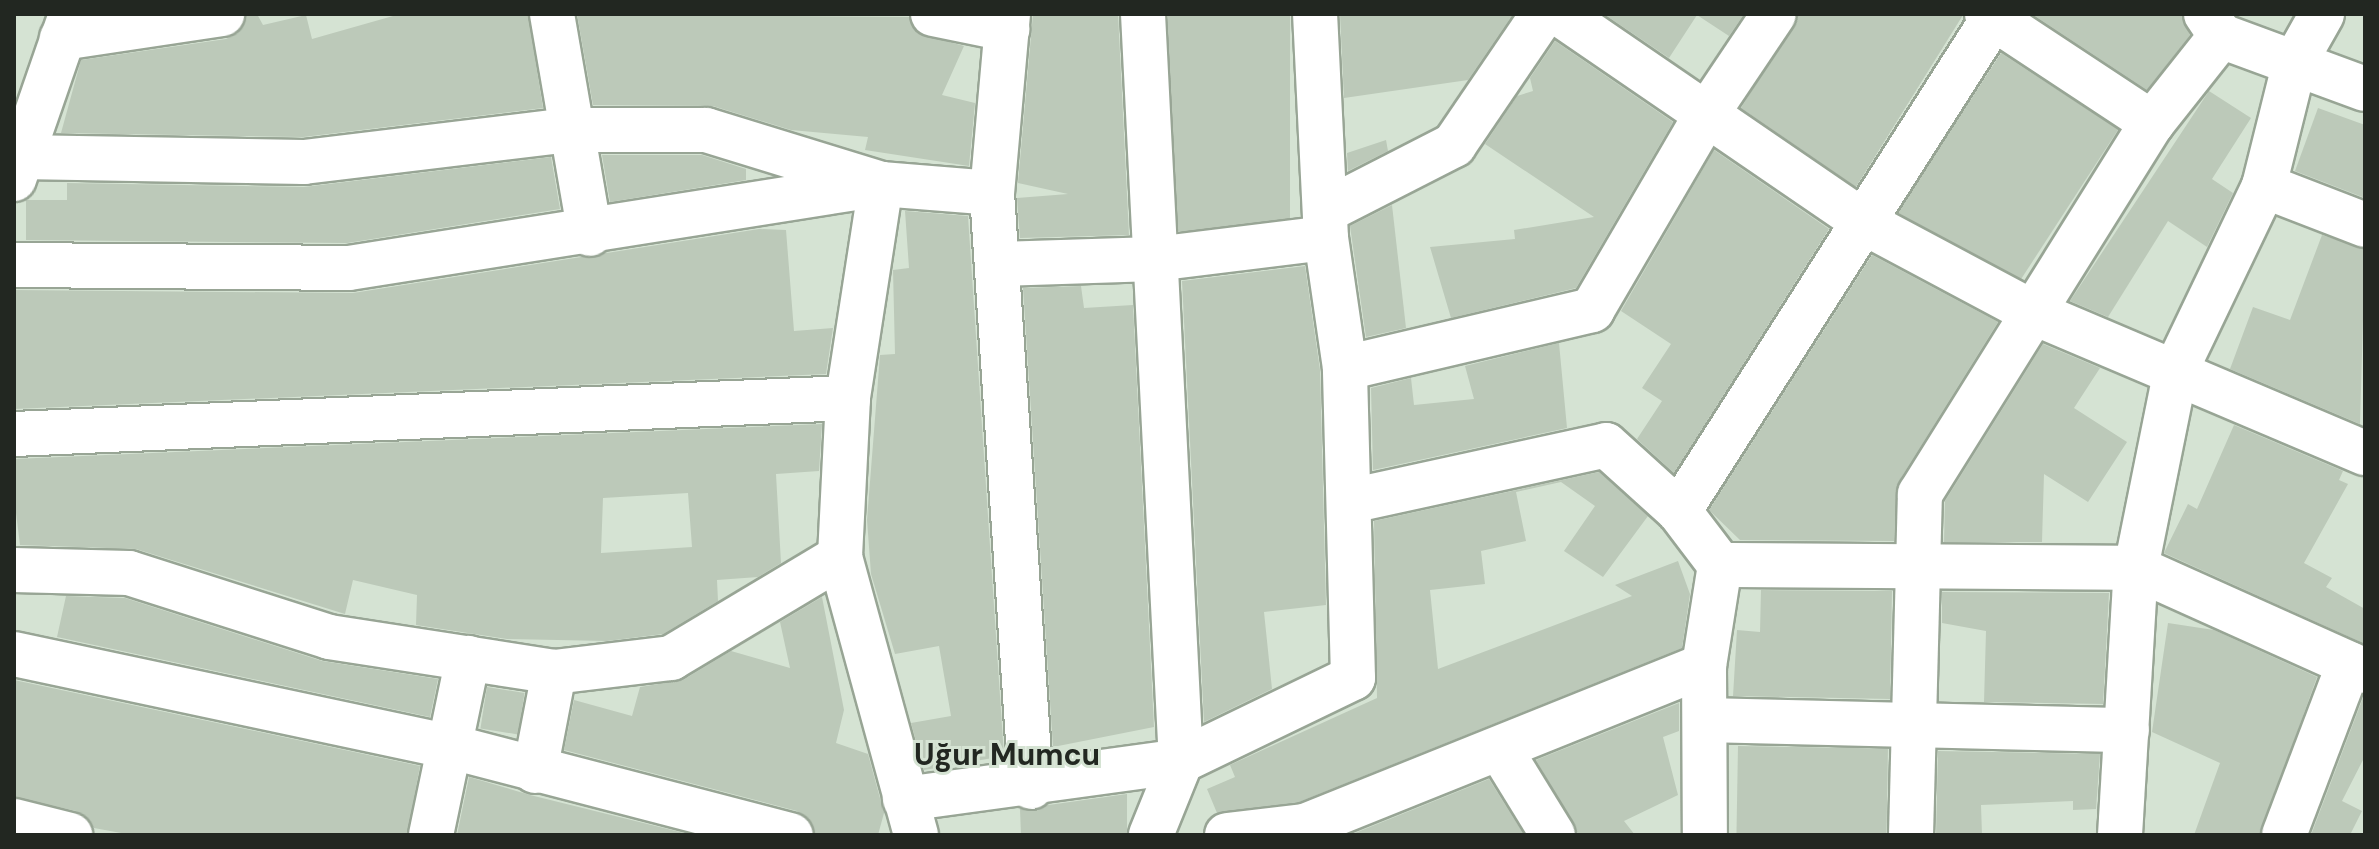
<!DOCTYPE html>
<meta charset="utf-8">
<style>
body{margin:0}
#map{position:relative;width:2379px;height:849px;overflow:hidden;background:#d5e3d3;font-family:"DM Sans",sans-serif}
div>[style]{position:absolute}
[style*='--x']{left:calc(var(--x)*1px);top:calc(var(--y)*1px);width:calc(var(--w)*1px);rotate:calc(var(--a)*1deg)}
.building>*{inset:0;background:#bcc9b9;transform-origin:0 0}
.roads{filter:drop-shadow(2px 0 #98a595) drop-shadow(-2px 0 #98a595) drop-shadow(0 2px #98a595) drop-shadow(0 -2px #98a595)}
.minor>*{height:44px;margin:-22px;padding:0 22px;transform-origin:22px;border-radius:22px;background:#fff}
span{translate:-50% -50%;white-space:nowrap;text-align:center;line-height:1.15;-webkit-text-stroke:6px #d5e3d3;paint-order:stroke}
.district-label{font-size:30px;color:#222721;font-weight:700}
.frame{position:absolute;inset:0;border:16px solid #222721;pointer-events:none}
</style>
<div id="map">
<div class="building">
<i style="clip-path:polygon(246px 14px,257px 14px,263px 25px,306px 15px,312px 39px,400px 14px,528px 14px,543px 108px,303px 137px,61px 133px,81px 60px,226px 39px,238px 33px)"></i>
<i style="clip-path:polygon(577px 14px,909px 17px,917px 33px,964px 46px,942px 95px,975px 103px,969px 166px,865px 150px,868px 137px,791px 130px,713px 106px,593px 105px)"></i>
<i style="clip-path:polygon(1033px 14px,1118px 14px,1129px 235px,1020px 238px,1017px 198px,1068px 194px,1018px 183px)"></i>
<i style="left:1168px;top:14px;width:122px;height:217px"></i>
<i style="clip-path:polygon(1340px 14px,1513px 14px,1468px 80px,1344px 98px)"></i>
<i style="clip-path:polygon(1604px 14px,1744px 14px,1729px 36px,1697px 15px,1669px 58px)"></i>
<i style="clip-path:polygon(1799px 14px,1963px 15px,1856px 187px,1741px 108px)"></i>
<i style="clip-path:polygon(2032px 14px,2181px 14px,2190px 35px,2147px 90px)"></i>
<i style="clip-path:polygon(1555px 41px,1673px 122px,1576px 288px,1451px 318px,1430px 247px,1515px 239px,1514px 230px,1594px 217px,1485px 144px,1517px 96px,1533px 91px,1530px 78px)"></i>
<i style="left:2001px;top:53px;width:140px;height:190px;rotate:33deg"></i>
<i style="clip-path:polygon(2209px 91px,2251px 118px,2212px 179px,2233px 193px,2207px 247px,2168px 221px,2108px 317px,2070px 301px)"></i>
<i style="clip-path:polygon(2318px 108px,2365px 125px,2365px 198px,2295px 171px)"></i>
<i style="clip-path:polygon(1386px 140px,1388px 151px,1348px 171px,1347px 153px)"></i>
<i style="clip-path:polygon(1714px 150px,1829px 229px,1674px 473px,1637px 439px,1662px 401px,1642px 388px,1671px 344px,1621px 311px)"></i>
<i style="clip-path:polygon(602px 155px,702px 155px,746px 169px,746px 180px,610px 202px)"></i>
<i style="clip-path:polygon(551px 157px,560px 209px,347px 243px,26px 240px,26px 200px,67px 200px,67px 183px,304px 187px)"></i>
<i style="clip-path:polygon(1392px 205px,1406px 328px,1366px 337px,1350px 226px)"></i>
<i style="clip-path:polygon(905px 211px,968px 216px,1004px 756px,924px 770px,911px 723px,951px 716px,939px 646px,895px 654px,871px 574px,867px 520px,880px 355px,895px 354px,893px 270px,909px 268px)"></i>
<i style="clip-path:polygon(759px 229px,786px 230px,794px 331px,833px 328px,826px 374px,14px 409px,14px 290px,353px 293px)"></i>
<i style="clip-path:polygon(2322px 235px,2365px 249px,2360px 424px,2230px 369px,2253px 307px,2290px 320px)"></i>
<i style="clip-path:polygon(1872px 255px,1998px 322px,1899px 481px,1894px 541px,1740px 540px,1709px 510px)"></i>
<i style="clip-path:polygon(1305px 266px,1320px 370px,1326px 605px,1264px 612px,1272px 689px,1204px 722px,1182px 281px)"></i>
<i style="clip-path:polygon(1081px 286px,1084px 308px,1133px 305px,1154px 727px,1053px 747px,1023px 288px)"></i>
<i style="clip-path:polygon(1559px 343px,1567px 428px,1373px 470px,1371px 388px,1411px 378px,1414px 405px,1474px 399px,1465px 366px)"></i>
<i style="clip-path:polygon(2043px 344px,2100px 368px,2074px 408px,2127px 442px,2088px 502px,2044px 474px,2042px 542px,1944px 542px,1945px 501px)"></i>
<i style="clip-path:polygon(evenodd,822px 424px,819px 471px,776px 474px,781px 563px,758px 577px,717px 580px,718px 601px,663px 634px,607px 641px,507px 639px,416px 625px,417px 595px,353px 580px,345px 614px,136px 549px,20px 545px,14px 497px,14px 459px,822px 424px,688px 493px,692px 547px,601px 553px,603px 498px,688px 493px)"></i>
<i style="clip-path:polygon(2234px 425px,2343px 471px,2339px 480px,2348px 484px,2304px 563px,2332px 578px,2326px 587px,2365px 609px,2365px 644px,2164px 553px,2188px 504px,2197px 509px)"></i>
<i style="clip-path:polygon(1599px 472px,1648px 516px,1603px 577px,1564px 551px,1595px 506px,1561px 482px,1516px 492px,1526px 541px,1481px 551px,1485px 584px,1430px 590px,1438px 669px,1632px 596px,1615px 585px,1678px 561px,1690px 594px,1682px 648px,1299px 802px,1217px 813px,1207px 789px,1235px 777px,1230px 765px,1377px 698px,1374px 521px)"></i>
<i style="clip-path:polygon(1761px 590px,1892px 591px,1890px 699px,1733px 696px,1737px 630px,1760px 632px)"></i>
<i style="clip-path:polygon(1942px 592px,2109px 593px,2103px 704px,1984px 702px,1986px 631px,1942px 623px)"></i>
<i style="clip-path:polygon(66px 596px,125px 598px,322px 661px,438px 679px,430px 717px,57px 637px)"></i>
<i style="clip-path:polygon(822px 597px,844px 710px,836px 743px,868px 754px,884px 813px,878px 835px,815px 835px,797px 811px,564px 750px,574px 700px,632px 716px,640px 687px,683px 680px,731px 651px,790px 668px,780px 622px)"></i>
<i style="clip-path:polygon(2168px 623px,2214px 630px,2317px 677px,2260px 835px,2194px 835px,2220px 763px,2152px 732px)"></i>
<i style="clip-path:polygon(14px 680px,420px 766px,407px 835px,132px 835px,94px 828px,76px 811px,14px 797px)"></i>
<i style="left:487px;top:687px;width:38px;height:42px;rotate:9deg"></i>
<i style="clip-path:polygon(2364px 695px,2365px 756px,2342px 801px,2362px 811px,2350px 835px,2311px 835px)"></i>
<i style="clip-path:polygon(1679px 703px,1679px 731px,1663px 737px,1678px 795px,1624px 821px,1635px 835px,1578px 835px,1536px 760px)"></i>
<i style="left:1738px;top:746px;width:150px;height:89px;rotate:1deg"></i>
<i style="clip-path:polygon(1938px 751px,2100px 754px,2096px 809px,2073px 810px,2073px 801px,1981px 805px,1982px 835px,1936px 835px)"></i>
<i style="clip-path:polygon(469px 777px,530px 795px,692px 835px,457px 835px)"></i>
<i style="clip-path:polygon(1489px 779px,1524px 835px,1350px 835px)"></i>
<i style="clip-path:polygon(1127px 794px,1127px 835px,1021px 835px,1020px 809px)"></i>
</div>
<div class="roads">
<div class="minor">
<i style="--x:552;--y:14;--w:223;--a:80.2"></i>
<i style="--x:933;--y:14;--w:76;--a:11.5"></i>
<i style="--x:1008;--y:14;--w:180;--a:95.1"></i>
<i style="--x:992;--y:193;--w:595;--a:86.24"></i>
<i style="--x:1143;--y:14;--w:748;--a:87.09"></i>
<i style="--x:1181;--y:761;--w:80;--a:112.1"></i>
<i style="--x:1560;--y:14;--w:370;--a:34.4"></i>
<i style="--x:1865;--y:223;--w:187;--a:28.1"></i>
<i style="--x:2030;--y:311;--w:364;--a:23"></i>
<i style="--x:1987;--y:14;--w:198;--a:33.4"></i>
<i style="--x:2206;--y:14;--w:27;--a:56"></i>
<i style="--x:2221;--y:36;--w:153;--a:20.2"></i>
<i style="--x:62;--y:38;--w:162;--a:-8.5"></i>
<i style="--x:21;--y:157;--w:283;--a:1"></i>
<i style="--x:304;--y:162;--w:268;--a:-6.9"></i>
<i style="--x:570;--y:130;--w:136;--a:0"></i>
<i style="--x:706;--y:130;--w:183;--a:17.1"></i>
<i style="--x:881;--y:184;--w:217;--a:98.8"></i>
<i style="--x:848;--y:398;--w:159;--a:92.9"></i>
<i style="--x:840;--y:557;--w:288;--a:74.7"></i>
<i style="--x:14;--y:179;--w:175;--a:-70.9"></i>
<i style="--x:2264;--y:186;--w:108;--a:21.1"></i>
<i style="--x:1327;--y:210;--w:143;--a:-27.1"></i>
<i style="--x:1454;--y:145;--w:158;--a:-55.8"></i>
<i style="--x:999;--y:264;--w:156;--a:-1.8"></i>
<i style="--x:1155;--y:259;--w:172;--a:-7"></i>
<i style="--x:14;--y:265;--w:335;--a:0.5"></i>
<i style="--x:349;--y:268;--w:539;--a:-8.97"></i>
<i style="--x:881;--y:184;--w:111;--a:4.6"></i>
<i style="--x:1345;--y:368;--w:254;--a:-13.2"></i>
<i style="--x:1592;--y:310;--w:222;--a:-59.7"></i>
<i style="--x:1704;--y:118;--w:125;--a:-56.1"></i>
<i style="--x:14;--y:434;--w:835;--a:-2.47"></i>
<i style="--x:1350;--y:501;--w:262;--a:-12.3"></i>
<i style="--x:1606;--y:445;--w:98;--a:42.1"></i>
<i style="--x:1679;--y:511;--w:68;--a:52.8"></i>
<i style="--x:1720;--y:565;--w:102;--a:99"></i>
<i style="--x:1704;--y:666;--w:169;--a:89.7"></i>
<i style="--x:1679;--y:511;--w:589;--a:-57.47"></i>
<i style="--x:1720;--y:565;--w:416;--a:0.4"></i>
<i style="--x:2136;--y:568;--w:251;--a:24.2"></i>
<i style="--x:14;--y:570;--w:115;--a:1.5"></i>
<i style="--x:129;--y:573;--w:210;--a:17.7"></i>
<i style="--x:329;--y:637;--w:228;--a:8.8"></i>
<i style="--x:554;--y:672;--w:118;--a:-6.8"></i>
<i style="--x:671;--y:658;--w:197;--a:-30.9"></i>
<i style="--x:14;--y:654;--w:448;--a:12"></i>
<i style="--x:452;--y:747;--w:350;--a:14.6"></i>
<i style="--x:1706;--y:720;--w:421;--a:1.4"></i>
<i style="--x:1500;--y:749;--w:101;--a:58.4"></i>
<i style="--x:535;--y:771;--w:101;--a:-79.1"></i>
<i style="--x:905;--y:799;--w:279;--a:-7.8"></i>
<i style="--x:1181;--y:761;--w:191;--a:-25.8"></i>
<i style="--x:1353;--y:678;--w:310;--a:-91.5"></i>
<i style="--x:1345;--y:368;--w:131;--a:-98.3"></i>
<i style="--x:1326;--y:238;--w:224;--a:-92.8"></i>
<i style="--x:14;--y:821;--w:58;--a:14"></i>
<i style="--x:431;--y:835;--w:181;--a:-78.2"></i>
<i style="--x:1227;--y:835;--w:79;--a:-6.6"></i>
<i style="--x:1305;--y:826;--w:430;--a:-21.9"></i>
<i style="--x:1911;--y:835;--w:341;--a:-88.5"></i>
<i style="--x:1920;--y:494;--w:438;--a:-58"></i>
<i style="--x:2152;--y:123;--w:111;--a:-51.6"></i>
<i style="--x:2120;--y:835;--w:267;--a:-86.6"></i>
<i style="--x:2136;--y:568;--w:202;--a:-78.6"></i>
<i style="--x:2176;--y:370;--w:204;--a:-64.4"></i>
<i style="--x:2264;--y:186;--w:128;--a:-76"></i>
<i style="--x:2295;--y:62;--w:55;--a:-60.6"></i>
<i style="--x:2284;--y:835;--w:183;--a:-69.2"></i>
</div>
</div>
<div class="district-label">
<span style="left:1007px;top:755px">Uğur Mumcu</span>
</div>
<div class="frame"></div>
</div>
